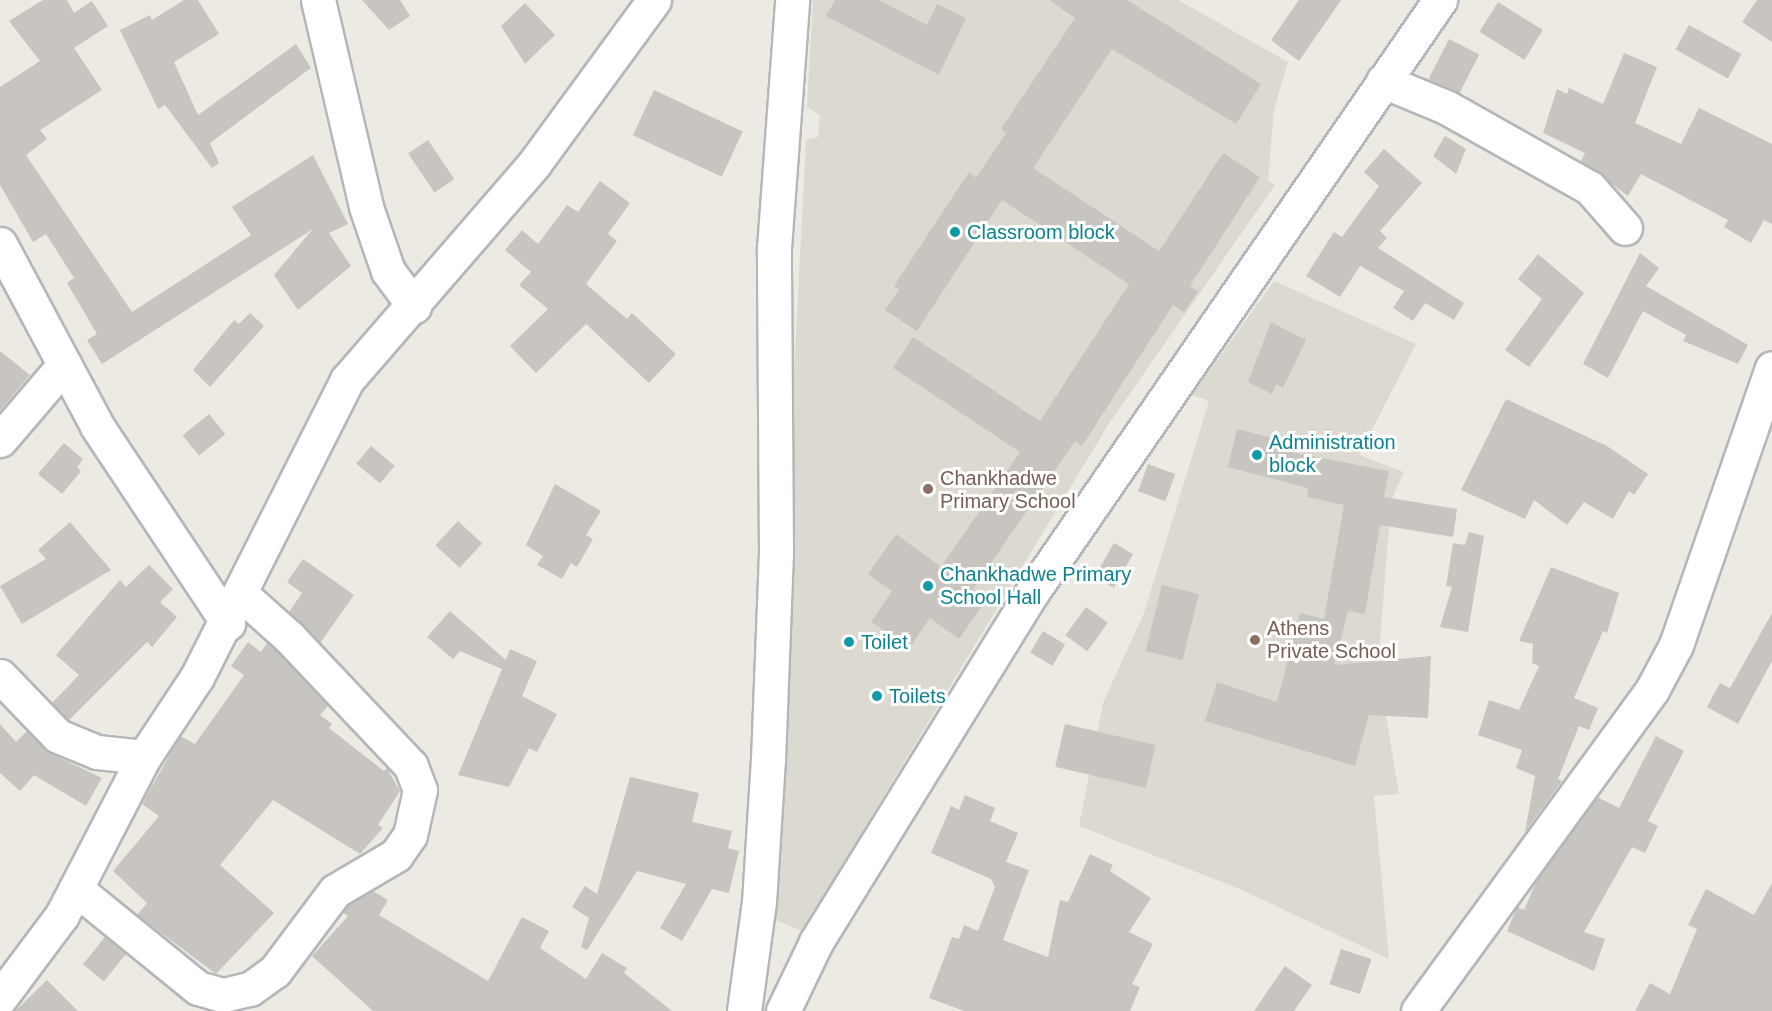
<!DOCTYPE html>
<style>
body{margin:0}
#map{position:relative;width:1772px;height:1011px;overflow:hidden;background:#edeae3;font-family:Arial,sans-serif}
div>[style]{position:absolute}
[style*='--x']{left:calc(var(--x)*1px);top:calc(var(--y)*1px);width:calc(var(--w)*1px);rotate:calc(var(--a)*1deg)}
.education>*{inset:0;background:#dcd9d1}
.building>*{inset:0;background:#c8c5c0;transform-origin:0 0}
.roads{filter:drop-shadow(2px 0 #b4b6b9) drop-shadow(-2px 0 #b4b6b9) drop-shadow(0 2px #b4b6b9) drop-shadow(0 -2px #b4b6b9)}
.minor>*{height:33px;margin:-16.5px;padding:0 16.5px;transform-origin:16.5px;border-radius:16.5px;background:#fff}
.dots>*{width:16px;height:16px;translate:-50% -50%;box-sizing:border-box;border:3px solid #fff;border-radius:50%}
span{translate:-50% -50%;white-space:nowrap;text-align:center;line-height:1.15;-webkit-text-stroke:6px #fff;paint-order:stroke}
.culture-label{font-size:20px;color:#0d838f}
.left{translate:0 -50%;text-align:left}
.education-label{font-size:20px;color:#785e54}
</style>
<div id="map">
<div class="education">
<i style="clip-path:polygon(813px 0,1178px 0,1288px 62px,1274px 109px,1268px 181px,1275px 185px,1108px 425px,802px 931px,766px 916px,806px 140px,818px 137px,820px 115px,807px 107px)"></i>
<i style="clip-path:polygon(1274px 281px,1416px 344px,1359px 455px,1404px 472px,1391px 501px,1378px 667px,1399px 794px,1374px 796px,1389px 959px,1242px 890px,1079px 826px,1103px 703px,1144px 613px,1209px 401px,1192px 395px)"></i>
</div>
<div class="building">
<i style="clip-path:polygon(43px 0,67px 0,74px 13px,92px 1px,108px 26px,74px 48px,102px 90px,40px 130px,47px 139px,26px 155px,132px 312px,251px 235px,232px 207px,313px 155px,348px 224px,329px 233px,351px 266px,298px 310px,274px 275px,313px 229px,102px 364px,87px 340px,97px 334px,67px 283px,74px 278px,46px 234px,33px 242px,0 185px,0 87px,40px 61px,9px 21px)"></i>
<i style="clip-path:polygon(184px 0,198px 0,219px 34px,174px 62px,198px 115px,296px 44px,311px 68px,210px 143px,219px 163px,212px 168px,165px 105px,158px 109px,120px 30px,150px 15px,152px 20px)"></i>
<i style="clip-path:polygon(362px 0,400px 0,410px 16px,389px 30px)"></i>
<i style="clip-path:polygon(835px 0,879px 0,927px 25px,937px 4px,966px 18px,939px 75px,826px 16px)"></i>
<i style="clip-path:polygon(1049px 0,1127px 0,1261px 84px,1236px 124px,1112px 49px,1033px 168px,1159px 251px,1223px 153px,1260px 177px,1190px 286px,1198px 292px,1184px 312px,1173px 305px,1082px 446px,1075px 441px,973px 589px,987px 599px,959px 639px,930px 618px,910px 647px,871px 622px,892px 591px,868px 574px,896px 534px,941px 567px,1020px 452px,893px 368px,913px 337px,1040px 421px,1129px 284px,1002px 200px,917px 331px,885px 310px,899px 290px,894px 286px,969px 172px,976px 178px,1006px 133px,1001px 129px,1075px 18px)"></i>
<i style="clip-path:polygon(1299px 0,1341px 0,1299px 61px,1271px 40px)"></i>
<i style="clip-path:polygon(1757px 0,1772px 0,1772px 42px,1742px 22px)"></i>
<i style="left:1498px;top:2px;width:53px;height:35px;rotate:32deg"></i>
<i style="clip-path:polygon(525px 3px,555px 35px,525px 64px,501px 26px)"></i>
<i style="left:1689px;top:25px;width:60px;height:28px;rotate:29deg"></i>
<i style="left:1449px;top:39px;width:34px;height:45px;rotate:27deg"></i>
<i style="clip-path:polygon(1624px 53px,1657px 67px,1635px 123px,1681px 144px,1699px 108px,1772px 144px,1772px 224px,1764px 220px,1751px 243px,1724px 227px,1728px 220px,1641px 174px,1628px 196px,1581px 161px,1585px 153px,1543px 133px,1557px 89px,1567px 94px,1569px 88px,1603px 104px)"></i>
<i style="left:654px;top:90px;width:98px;height:50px;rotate:25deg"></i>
<i style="clip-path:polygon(1445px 136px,1466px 149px,1456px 174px,1433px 156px)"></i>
<i style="left:428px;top:140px;width:47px;height:24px;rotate:56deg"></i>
<i style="clip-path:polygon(1384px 149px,1422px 183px,1380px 231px,1387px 238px,1378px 248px,1464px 303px,1454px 320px,1425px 303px,1413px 321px,1393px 308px,1404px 291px,1360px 266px,1340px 297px,1306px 276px,1334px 232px,1342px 237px,1379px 186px,1364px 172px)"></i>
<i style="clip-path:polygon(600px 181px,630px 203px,608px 234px,617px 241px,586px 284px,627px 319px,632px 313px,676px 354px,649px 383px,586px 324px,536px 373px,510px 346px,548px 309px,519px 285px,531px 272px,505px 250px,522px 230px,538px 244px,567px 205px,578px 212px)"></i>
<i style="clip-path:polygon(1640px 253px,1659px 268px,1646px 286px,1748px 345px,1738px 364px,1683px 341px,1686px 335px,1643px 311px,1608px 378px,1583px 364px)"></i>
<i style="clip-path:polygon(1538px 254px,1584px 293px,1529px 367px,1505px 350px,1542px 299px,1518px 279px)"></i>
<i style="clip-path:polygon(250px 313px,264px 326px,210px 387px,193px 370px,234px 320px,239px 324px)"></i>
<i style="clip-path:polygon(1271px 322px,1306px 340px,1283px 388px,1276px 384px,1272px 394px,1248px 382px)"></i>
<i style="clip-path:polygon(0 351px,30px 375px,0 411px)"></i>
<i style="clip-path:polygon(1506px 399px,1607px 446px,1648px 474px,1634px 495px,1629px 491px,1613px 519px,1584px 502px,1567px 525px,1534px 500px,1525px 519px,1461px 490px)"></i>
<i style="left:209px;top:414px;width:26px;height:34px;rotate:51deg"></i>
<i style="clip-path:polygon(1237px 429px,1287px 442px,1285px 451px,1389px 471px,1384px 497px,1457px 509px,1453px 537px,1380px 525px,1365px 614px,1348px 611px,1334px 665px,1431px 656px,1428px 718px,1369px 715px,1355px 766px,1205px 721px,1217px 682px,1277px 702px,1300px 613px,1324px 619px,1344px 505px,1307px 497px,1308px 488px,1228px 467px)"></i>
<i style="clip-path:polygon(64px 443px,83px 459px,77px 467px,81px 471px,62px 494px,38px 474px)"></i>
<i style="left:371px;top:446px;width:31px;height:23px;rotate:40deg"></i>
<i style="left:1148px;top:464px;width:29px;height:29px;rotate:20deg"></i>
<i style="clip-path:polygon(555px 484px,601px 511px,586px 535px,593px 539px,577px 567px,571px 563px,562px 579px,537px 565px,543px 556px,526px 545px)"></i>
<i style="left:458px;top:521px;width:33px;height:33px;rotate:43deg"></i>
<i style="clip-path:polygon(70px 522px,111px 570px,22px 624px,0 586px,46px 559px,38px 550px)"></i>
<i style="clip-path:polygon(1469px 532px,1484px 536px,1468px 632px,1440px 627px,1452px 587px,1446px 586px,1453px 543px,1465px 545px)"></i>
<i style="left:1114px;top:543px;width:22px;height:39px;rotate:30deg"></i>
<i style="clip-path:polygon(303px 559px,354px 595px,320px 643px,289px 612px,302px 593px,287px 582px)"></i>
<i style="clip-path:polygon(149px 565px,173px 589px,160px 602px,177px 617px,152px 647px,147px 642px,69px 720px,52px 703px,79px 675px,56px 655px,120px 580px,126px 587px)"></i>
<i style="clip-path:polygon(1551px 567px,1619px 593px,1607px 633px,1603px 631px,1574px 698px,1598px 708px,1589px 730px,1579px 726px,1558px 779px,1562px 781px,1525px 832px,1535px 776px,1516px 768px,1522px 750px,1478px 735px,1489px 700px,1519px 710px,1539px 666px,1532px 663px,1533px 644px,1519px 641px)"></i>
<i style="left:1162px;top:585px;width:38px;height:68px;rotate:14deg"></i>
<i style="left:1086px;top:607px;width:27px;height:35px;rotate:36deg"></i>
<i style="clip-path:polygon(450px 611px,506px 660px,510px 649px,537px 661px,522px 696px,557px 714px,537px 752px,529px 748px,509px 787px,458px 775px,502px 669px,460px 651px,453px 659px,427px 637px)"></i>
<i style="clip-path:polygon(1772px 613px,1772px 661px,1738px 724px,1707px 707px,1720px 683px,1730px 688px)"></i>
<i style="left:1043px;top:631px;width:26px;height:25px;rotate:31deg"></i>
<i style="clip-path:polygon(248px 642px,261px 652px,267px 643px,276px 650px,328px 706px,320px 715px,332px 724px,329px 728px,384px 771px,387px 768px,400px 791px,378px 825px,383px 828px,360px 854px,273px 800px,220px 865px,274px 913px,216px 974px,137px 915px,147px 903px,113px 871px,159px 816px,142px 804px,180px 736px,195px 744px,244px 675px,231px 666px)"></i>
<i style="clip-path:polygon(0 724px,16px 742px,27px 731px,50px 753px,102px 778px,86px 806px,34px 775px,20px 791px,0 773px)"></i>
<i style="left:1065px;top:724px;width:93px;height:44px;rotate:13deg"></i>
<i style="clip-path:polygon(1656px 736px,1684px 751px,1648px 821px,1658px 826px,1645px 853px,1632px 847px,1584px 932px,1605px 939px,1594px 971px,1507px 931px,1517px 907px,1524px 910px,1538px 878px,1597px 797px,1619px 808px)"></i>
<i style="clip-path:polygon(630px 777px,699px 793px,692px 822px,732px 831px,728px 848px,739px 851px,729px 893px,712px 889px,682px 941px,660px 928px,686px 884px,637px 871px,587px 950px,581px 947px,589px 918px,572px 907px,585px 886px,597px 894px)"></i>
<i style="clip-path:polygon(965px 795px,995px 808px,990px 821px,1018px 833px,1006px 862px,1029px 870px,1003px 940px,1048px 957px,1060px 900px,1068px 902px,1090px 854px,1113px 865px,1110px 871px,1151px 898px,1129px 932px,1153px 944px,1132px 984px,1140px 987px,1130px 1011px,964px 1011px,929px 998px,952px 937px,959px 939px,964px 925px,978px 931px,995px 887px,991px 879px,931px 853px,951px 806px,959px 810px)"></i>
<i style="clip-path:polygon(1772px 883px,1772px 1011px,1635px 1011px,1650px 983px,1670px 994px,1697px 929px,1688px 925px,1706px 889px,1754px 915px)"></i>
<i style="clip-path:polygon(373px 891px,388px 900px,379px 915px,488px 981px,522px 917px,549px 931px,540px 948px,586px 979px,602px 953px,627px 968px,624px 973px,672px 1011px,373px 1011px,312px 956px,348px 916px,342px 912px,348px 905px)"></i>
<i style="left:105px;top:937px;width:27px;height:35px;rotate:39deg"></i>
<i style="left:1341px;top:949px;width:32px;height:37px;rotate:18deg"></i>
<i style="clip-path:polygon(1285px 966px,1312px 985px,1294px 1011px,1254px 1011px)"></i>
<i style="clip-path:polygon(47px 980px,78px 1011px,15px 1011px)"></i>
</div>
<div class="roads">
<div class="minor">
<i style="--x:318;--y:0;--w:212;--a:76.9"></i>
<i style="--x:366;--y:207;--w:68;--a:71"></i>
<i style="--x:388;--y:271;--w:44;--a:53.4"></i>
<i style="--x:1383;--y:81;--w:68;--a:22.4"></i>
<i style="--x:1446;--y:107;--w:165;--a:29.4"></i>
<i style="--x:1590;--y:188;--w:53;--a:48.8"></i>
<i style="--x:0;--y:244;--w:206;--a:61.9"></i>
<i style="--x:97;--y:426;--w:237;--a:56.4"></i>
<i style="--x:0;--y:440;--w:99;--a:-49.5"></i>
<i style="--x:0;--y:676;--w:83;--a:46"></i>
<i style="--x:58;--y:736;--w:42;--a:22.3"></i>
<i style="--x:97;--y:752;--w:47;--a:6.1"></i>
<i style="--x:76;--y:889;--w:157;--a:39.1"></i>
<i style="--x:198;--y:988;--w:26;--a:16"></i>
<i style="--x:223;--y:995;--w:28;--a:-13"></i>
<i style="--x:250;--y:989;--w:31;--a:-36"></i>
<i style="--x:275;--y:971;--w:100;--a:-53.1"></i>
<i style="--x:335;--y:891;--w:71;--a:-30.5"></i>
<i style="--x:396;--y:855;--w:24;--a:-55"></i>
<i style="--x:410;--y:835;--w:46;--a:-77.5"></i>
<i style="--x:420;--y:790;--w:26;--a:-111"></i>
<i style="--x:411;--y:766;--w:178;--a:-133.4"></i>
<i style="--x:289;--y:637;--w:63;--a:-138.2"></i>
<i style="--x:0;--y:998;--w:104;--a:-53.2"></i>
<i style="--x:62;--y:915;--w:178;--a:-62.6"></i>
<i style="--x:144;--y:757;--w:96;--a:-56.5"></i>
<i style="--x:197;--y:677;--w:333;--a:-63.2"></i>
<i style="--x:347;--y:380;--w:286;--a:-49.1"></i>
<i style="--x:534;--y:164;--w:203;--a:-53.8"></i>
<i style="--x:744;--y:1011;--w:110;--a:-82.2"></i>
<i style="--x:759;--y:902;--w:142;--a:-86.4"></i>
<i style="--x:768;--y:760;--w:207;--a:-87.8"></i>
<i style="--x:776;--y:553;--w:305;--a:-90.4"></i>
<i style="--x:774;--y:248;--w:249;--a:-85.8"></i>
<i style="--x:783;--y:1011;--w:76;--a:-64.4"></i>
<i style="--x:816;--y:942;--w:413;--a:-58.3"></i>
<i style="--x:1033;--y:591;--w:718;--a:-55.45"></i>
<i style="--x:1418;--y:1011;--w:397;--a:-53.9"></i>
<i style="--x:1652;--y:690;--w:51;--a:-61.9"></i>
<i style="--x:1676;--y:645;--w:293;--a:-70.9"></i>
</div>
</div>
<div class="dots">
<i style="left:955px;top:232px;background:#0f9aa8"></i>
<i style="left:1257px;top:455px;background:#0f9aa8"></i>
<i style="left:928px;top:489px;background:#8d6e63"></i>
<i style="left:928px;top:586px;background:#0f9aa8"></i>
<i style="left:1255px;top:640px;background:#8d6e63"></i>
<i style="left:849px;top:642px;background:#0f9aa8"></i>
<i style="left:877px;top:696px;background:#0f9aa8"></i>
</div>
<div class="culture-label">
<span class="left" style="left:967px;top:232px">Classroom block</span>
<span class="left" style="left:1269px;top:454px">Administration<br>block</span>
<span class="left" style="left:940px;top:586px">Chankhadwe Primary<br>School Hall</span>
<span class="left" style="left:861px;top:642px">Toilet</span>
<span class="left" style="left:889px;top:696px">Toilets</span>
</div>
<div class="education-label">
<span class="left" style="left:940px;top:490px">Chankhadwe<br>Primary School</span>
<span class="left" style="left:1267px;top:640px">Athens<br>Private School</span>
</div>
</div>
